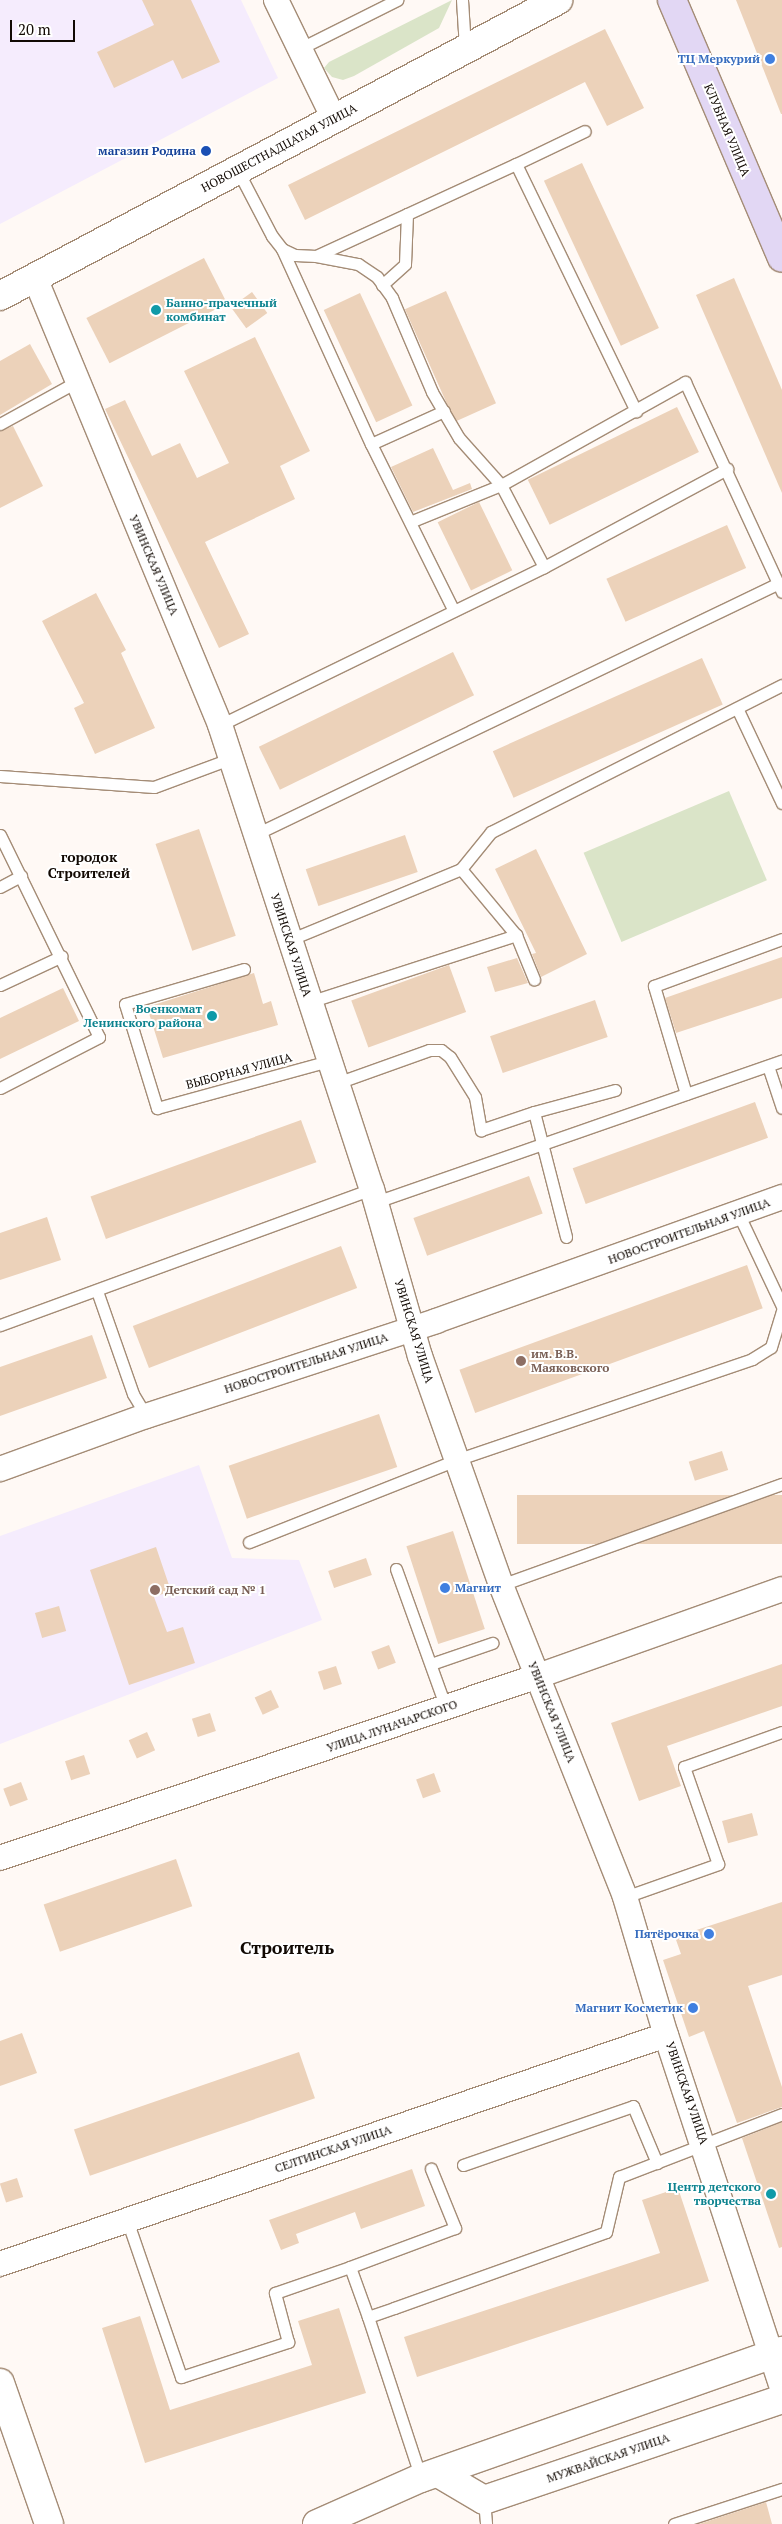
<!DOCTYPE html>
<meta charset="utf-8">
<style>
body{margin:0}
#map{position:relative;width:782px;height:2524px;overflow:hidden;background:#fff9f5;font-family:"PT Serif",serif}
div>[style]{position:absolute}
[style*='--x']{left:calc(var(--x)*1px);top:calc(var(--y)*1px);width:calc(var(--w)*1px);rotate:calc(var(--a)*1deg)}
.education>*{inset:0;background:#f5ecfd}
.green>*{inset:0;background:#dae4c8;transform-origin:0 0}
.building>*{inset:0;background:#ecd2ba;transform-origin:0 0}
.roads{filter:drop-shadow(1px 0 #a48c76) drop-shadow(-1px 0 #a48c76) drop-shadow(0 1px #a48c76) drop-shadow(0 -1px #a48c76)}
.service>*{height:11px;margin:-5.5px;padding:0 5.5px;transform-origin:5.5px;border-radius:5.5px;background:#fff}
.minor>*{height:24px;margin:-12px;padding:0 12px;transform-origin:12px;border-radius:12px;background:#fff}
.tertiary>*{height:28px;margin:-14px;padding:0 14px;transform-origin:14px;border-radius:14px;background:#fff}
.secondary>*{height:28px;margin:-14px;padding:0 14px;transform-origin:14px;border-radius:14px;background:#e2d7f4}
.dots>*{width:14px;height:14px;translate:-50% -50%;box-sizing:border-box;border:2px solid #fff;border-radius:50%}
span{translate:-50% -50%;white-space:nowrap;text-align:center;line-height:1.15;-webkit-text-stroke:4px #fff;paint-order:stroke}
.shop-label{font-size:12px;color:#366cbe;font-weight:700}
.right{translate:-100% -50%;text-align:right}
.left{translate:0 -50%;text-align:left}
.street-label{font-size:12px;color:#110903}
.transit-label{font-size:12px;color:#164399;font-weight:700}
.culture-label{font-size:12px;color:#0d838f;font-weight:700}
.education-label{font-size:12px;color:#785e54;font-weight:700}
.neighbourhood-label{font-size:14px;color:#110903;font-weight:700}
.district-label{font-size:18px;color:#110903;font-weight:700}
.scale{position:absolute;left:10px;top:20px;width:65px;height:22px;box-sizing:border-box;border:2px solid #110903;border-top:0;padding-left:6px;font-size:15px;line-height:18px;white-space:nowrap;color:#110903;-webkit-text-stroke:4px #fff;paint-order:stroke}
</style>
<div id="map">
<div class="education">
<i style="clip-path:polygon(0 0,241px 0,278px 78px,0 224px)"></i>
<i style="clip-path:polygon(199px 1465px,232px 1558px,299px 1560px,322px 1620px,0 1744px,0 1536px)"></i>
</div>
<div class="green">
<i style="clip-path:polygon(452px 0,439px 28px,354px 76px,343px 80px,332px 77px,324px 68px,329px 62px)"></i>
<i style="left:729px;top:791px;width:97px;height:158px;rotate:67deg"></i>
</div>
<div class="building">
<i style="clip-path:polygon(142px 0,191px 0,220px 62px,182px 79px,173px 60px,114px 88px,97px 52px,154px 25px)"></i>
<i style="clip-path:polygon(736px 0,782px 0,782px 114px,781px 114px)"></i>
<i style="clip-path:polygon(605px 29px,644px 108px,607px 126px,585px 82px,305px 220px,288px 185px)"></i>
<i style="left:582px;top:163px;width:182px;height:42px;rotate:65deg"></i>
<i style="left:204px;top:258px;width:51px;height:132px;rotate:63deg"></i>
<i style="clip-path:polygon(734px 278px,782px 390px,782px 493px,696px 295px)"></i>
<i style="left:446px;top:291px;width:123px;height:45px;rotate:66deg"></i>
<i style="left:252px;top:292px;width:26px;height:26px;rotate:54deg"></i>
<i style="left:360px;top:293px;width:124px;height:40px;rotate:65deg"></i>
<i style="clip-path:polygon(255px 337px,310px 451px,280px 466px,295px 499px,205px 542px,249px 634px,219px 648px,105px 409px,125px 400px,152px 456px,180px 443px,197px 478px,229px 463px,184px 371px)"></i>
<i style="clip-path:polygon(30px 344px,52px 384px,0 415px,0 361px)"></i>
<i style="left:677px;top:407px;width:50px;height:166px;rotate:64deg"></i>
<i style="clip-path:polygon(13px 426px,43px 486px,0 508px,0 431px)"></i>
<i style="clip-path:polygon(433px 448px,453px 490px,470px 483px,472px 489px,413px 512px,391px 467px)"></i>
<i style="left:479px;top:502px;width:76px;height:46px;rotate:64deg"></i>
<i style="left:727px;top:525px;width:47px;height:132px;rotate:66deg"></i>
<i style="clip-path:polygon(96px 593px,126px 650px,121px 653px,155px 728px,95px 754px,74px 708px,84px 703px,42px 621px)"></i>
<i style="left:453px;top:652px;width:48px;height:216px;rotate:64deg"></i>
<i style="left:702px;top:658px;width:51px;height:229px;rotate:66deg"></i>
<i style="left:199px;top:829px;width:113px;height:46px;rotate:71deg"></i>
<i style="left:405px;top:835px;width:39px;height:105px;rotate:71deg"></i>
<i style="clip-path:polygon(536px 849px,587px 954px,541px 977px,532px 954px,536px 953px,495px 869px)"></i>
<i style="clip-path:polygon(782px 957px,782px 998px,676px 1033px,665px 998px)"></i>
<i style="clip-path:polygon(517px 958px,528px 983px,495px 992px,487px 967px)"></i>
<i style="left:449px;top:965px;width:50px;height:104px;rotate:70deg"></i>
<i style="clip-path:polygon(254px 973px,263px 1004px,271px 1001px,278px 1025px,163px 1058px,147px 1007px)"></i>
<i style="clip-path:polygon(63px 988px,79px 1021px,0 1059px,0 1018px)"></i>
<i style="left:595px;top:1000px;width:39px;height:111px;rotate:71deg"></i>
<i style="left:755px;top:1102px;width:38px;height:194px;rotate:70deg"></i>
<i style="left:301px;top:1120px;width:45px;height:224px;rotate:70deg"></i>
<i style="left:529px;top:1176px;width:40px;height:123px;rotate:70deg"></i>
<i style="clip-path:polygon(47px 1217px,61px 1260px,0 1280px,0 1233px)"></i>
<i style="left:341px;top:1246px;width:45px;height:223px;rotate:69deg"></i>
<i style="left:747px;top:1265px;width:46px;height:306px;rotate:70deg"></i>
<i style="clip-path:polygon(92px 1335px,107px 1378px,0 1416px,0 1367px)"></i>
<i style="left:379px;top:1414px;width:56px;height:159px;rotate:71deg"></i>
<i style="left:722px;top:1451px;width:20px;height:35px;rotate:72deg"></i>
<i style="left:782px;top:1495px;width:49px;height:265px;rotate:90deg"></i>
<i style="left:453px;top:1531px;width:103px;height:49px;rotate:72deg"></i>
<i style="clip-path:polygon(156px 1547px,171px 1591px,154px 1597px,167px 1632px,183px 1627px,195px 1663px,129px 1685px,90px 1570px)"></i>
<i style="left:366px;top:1558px;width:18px;height:40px;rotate:71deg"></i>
<i style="left:59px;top:1606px;width:26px;height:25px;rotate:74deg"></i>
<i style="left:389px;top:1645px;width:19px;height:19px;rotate:69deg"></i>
<i style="clip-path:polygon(782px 1664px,782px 1706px,667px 1746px,681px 1786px,639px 1801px,611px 1723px)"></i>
<i style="left:336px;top:1666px;width:19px;height:19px;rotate:72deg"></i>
<i style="left:271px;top:1690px;width:19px;height:18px;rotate:65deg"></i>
<i style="left:210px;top:1713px;width:19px;height:19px;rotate:72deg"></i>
<i style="left:147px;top:1732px;width:20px;height:20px;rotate:66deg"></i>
<i style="left:84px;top:1755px;width:20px;height:20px;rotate:72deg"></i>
<i style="left:434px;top:1773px;width:20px;height:19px;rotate:70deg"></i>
<i style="left:21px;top:1782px;width:19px;height:19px;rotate:69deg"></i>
<i style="left:752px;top:1813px;width:23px;height:31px;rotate:75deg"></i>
<i style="left:176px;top:1859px;width:50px;height:140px;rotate:71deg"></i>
<i style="clip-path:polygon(782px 1902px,782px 1975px,748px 1986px,782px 2087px,782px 2107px,737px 2123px,704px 2031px,689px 2037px,663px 1960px,681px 1954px,675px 1937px)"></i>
<i style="clip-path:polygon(22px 2033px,37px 2073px,0 2086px,0 2041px)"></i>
<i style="left:299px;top:2052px;width:49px;height:238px;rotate:71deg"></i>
<i style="clip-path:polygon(782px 2122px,782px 2247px,779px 2248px,742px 2138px)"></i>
<i style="clip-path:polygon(412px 2169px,425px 2206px,361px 2229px,355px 2212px,296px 2234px,299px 2243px,281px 2250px,269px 2220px)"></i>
<i style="left:17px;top:2178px;width:20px;height:18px;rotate:72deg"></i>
<i style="clip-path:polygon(678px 2188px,709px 2281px,417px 2377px,404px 2337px,660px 2253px,642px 2200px)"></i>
<i style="clip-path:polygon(339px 2308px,366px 2393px,145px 2463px,102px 2328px,140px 2316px,170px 2410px,312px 2365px,298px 2321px)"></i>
<i style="clip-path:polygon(766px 2502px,772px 2524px,699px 2524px)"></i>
</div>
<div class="roads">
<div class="service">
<i style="--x:462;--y:0;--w:48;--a:86.4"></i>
<i style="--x:299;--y:49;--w:110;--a:-26.6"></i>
<i style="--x:516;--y:164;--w:76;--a:-25.6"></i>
<i style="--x:238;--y:171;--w:73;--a:62.4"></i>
<i style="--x:272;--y:236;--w:16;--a:52"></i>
<i style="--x:282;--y:249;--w:14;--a:25"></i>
<i style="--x:295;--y:255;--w:21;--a:3"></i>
<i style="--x:316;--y:256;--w:220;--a:-24.7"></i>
<i style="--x:516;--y:164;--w:275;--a:64.1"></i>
<i style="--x:282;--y:249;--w:214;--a:65.5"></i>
<i style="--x:371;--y:444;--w:80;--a:-24.3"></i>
<i style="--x:316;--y:256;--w:43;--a:10.8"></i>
<i style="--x:358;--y:264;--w:23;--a:34"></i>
<i style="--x:377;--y:277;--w:26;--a:54"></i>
<i style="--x:392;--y:298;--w:102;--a:66.9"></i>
<i style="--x:432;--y:392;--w:53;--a:59.6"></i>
<i style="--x:459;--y:438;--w:63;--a:48.2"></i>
<i style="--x:501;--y:485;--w:98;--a:157.9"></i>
<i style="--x:382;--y:285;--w:31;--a:-42"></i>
<i style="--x:405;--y:264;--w:50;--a:-87.7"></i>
<i style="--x:0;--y:424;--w:89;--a:-28.9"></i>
<i style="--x:371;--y:444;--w:186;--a:63.6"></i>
<i style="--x:544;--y:567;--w:93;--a:-117.7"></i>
<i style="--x:501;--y:485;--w:211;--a:-29.2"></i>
<i style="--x:685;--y:382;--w:231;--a:65.2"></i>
<i style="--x:737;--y:708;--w:105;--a:64.7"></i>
<i style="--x:220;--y:725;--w:360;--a:-26"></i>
<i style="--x:544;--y:567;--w:208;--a:-28.2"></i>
<i style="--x:0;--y:776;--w:154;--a:4.1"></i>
<i style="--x:154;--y:787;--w:83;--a:-20.4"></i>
<i style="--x:256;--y:834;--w:580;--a:-25.64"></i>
<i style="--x:0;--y:835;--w:225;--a:63.9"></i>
<i style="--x:99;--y:1037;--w:111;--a:152.7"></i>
<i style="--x:0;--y:887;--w:24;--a:-28"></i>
<i style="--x:516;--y:935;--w:48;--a:67.8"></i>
<i style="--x:289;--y:940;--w:186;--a:-22.4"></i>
<i style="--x:461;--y:869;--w:48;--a:-51"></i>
<i style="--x:491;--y:832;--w:326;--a:-26.8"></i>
<i style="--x:244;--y:969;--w:124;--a:163.6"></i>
<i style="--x:125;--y:1004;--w:109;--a:72.9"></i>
<i style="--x:157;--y:1108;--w:178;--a:-15.3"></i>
<i style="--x:0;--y:985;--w:68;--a:-25.1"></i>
<i style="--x:309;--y:1002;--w:218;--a:-17.9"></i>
<i style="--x:516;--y:935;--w:86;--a:-129.8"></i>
<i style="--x:768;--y:1066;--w:44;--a:71.6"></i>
<i style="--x:337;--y:1083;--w:98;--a:-19.7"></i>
<i style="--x:429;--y:1050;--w:12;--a:0"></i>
<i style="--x:441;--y:1050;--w:11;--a:38"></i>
<i style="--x:450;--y:1057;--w:47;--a:58"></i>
<i style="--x:475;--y:1097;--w:34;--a:80"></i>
<i style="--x:481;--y:1130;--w:56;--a:-18.8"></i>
<i style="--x:534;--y:1112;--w:129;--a:75.6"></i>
<i style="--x:686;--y:1094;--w:113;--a:-106.5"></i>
<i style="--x:654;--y:986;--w:136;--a:-20.2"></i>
<i style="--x:534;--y:1112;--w:84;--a:-15.2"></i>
<i style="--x:376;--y:1202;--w:430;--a:-19.2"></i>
<i style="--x:738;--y:1213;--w:103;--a:64.7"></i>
<i style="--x:97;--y:1291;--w:109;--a:70.7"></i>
<i style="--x:133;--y:1394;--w:26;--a:59"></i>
<i style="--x:0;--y:1325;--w:396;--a:-20.1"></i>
<i style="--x:249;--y:1542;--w:223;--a:-21.6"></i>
<i style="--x:456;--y:1460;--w:313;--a:-18.8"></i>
<i style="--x:752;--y:1359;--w:22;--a:-32"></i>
<i style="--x:771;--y:1347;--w:39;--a:-73"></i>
<i style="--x:396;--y:1569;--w:148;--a:70.2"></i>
<i style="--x:501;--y:1585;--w:299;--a:-19.8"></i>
<i style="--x:431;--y:1664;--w:65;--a:-19"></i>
<i style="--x:625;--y:1897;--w:99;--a:-19.5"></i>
<i style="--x:718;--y:1864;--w:103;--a:-109.3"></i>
<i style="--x:684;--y:1767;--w:104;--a:-19.7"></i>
<i style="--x:463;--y:2165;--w:180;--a:-19.1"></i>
<i style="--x:633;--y:2106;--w:62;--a:67.2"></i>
<i style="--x:127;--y:2220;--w:166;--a:71"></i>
<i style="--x:181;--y:2377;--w:113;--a:-18.1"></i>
<i style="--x:288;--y:2342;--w:51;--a:-104.9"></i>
<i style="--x:275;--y:2293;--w:79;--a:-19.1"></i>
<i style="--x:350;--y:2267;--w:53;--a:70.2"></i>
<i style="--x:368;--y:2317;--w:28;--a:-19"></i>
<i style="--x:394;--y:2308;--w:225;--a:-19.7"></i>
<i style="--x:606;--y:2232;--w:57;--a:-76.7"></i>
<i style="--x:619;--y:2177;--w:175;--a:-21.1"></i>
<i style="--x:350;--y:2267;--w:112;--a:-20.4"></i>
<i style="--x:455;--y:2228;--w:64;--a:-112.1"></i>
<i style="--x:368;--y:2317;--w:169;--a:71.8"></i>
<i style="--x:484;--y:2500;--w:24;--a:85"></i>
<i style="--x:674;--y:2524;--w:114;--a:-18"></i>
</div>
<div class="minor">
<i style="--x:276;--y:0;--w:132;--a:64"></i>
<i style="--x:35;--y:278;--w:484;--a:67.5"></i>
<i style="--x:220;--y:725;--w:488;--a:71.9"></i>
<i style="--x:372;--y:1189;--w:174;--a:74"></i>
<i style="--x:420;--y:1356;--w:243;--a:70.5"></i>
<i style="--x:501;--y:1585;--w:336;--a:68.3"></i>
<i style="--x:625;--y:1897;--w:144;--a:73.5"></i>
<i style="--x:666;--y:2035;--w:372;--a:71.8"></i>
<i style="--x:0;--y:1469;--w:155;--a:-20"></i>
<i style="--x:146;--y:1416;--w:305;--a:-18.1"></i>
<i style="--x:436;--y:1321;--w:368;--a:-19.7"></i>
<i style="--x:0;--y:1858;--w:568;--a:-18.69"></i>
<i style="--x:538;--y:1676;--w:259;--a:-19.6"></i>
<i style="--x:0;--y:2264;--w:704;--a:-18.98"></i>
</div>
<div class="tertiary">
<i style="--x:0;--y:296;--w:632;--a:-27.94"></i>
<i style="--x:0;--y:2383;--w:149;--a:70.8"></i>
<i style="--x:438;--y:2473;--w:53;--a:30.4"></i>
<i style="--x:484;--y:2500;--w:315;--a:-18.7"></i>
<i style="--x:317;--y:2524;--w:114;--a:-23.9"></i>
<i style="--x:421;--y:2478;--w:383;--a:-19.4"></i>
</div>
<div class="secondary">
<i style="--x:672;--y:0;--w:280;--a:66.9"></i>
</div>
</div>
<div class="dots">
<i style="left:770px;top:59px;background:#3f7fe0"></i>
<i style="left:206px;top:151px;background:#1a4fb4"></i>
<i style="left:156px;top:310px;background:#0f9aa8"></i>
<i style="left:212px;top:1016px;background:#0f9aa8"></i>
<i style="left:521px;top:1361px;background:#8d6e63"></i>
<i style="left:445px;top:1588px;background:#3f7fe0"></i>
<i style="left:155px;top:1590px;background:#8d6e63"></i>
<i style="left:709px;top:1934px;background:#3f7fe0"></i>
<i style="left:693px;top:2008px;background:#3f7fe0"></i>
<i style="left:771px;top:2194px;background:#0f9aa8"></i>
</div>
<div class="shop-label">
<span class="right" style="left:760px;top:59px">ТЦ Меркурий</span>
<span class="left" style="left:455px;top:1588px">Магнит</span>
<span class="right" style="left:699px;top:1934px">Пятёрочка</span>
<span class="right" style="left:683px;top:2008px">Магнит Косметик</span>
</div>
<div class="street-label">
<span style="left:727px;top:130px;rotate:67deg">КЛУБНАЯ УЛИЦА</span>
<span style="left:279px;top:148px;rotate:-28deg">НОВОШЕСТНАДЦАТАЯ УЛИЦА</span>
<span style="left:154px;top:565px;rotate:67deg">УВИНСКАЯ УЛИЦА</span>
<span style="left:291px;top:945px;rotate:72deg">УВИНСКАЯ УЛИЦА</span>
<span style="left:239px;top:1071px;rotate:-15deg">ВЫБОРНАЯ УЛИЦА</span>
<span style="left:689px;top:1231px;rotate:-20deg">НОВОСТРОИТЕЛЬНАЯ УЛИЦА</span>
<span style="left:414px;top:1331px;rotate:73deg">УВИНСКАЯ УЛИЦА</span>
<span style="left:306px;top:1363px;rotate:-18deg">НОВОСТРОИТЕЛЬНАЯ УЛИЦА</span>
<span style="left:552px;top:1712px;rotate:68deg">УВИНСКАЯ УЛИЦА</span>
<span style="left:392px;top:1726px;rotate:-19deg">УЛИЦА ЛУНАЧАРСКОГО</span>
<span style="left:687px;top:2093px;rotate:71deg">УВИНСКАЯ УЛИЦА</span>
<span style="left:333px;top:2149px;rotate:-19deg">СЕЛТИНСКАЯ УЛИЦА</span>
<span style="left:608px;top:2458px;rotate:-19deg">МУЖВАЙСКАЯ УЛИЦА</span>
</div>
<div class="transit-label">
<span class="right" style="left:196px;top:151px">магазин Родина</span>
</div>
<div class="culture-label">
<span class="left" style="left:166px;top:310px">Банно-прачечный<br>комбинат</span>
<span class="right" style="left:202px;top:1016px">Военкомат<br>Ленинского района</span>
<span class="right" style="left:761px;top:2194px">Центр детского<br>творчества</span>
</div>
<div class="education-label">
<span class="left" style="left:531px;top:1361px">им. В.В.<br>Маяковского</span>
<span class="left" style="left:165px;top:1590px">Детский сад № 1</span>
</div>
<div class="neighbourhood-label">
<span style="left:89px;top:865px">городок<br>Строителей</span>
</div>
<div class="district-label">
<span style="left:287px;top:1947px">Строитель</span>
</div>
<div class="scale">20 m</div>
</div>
